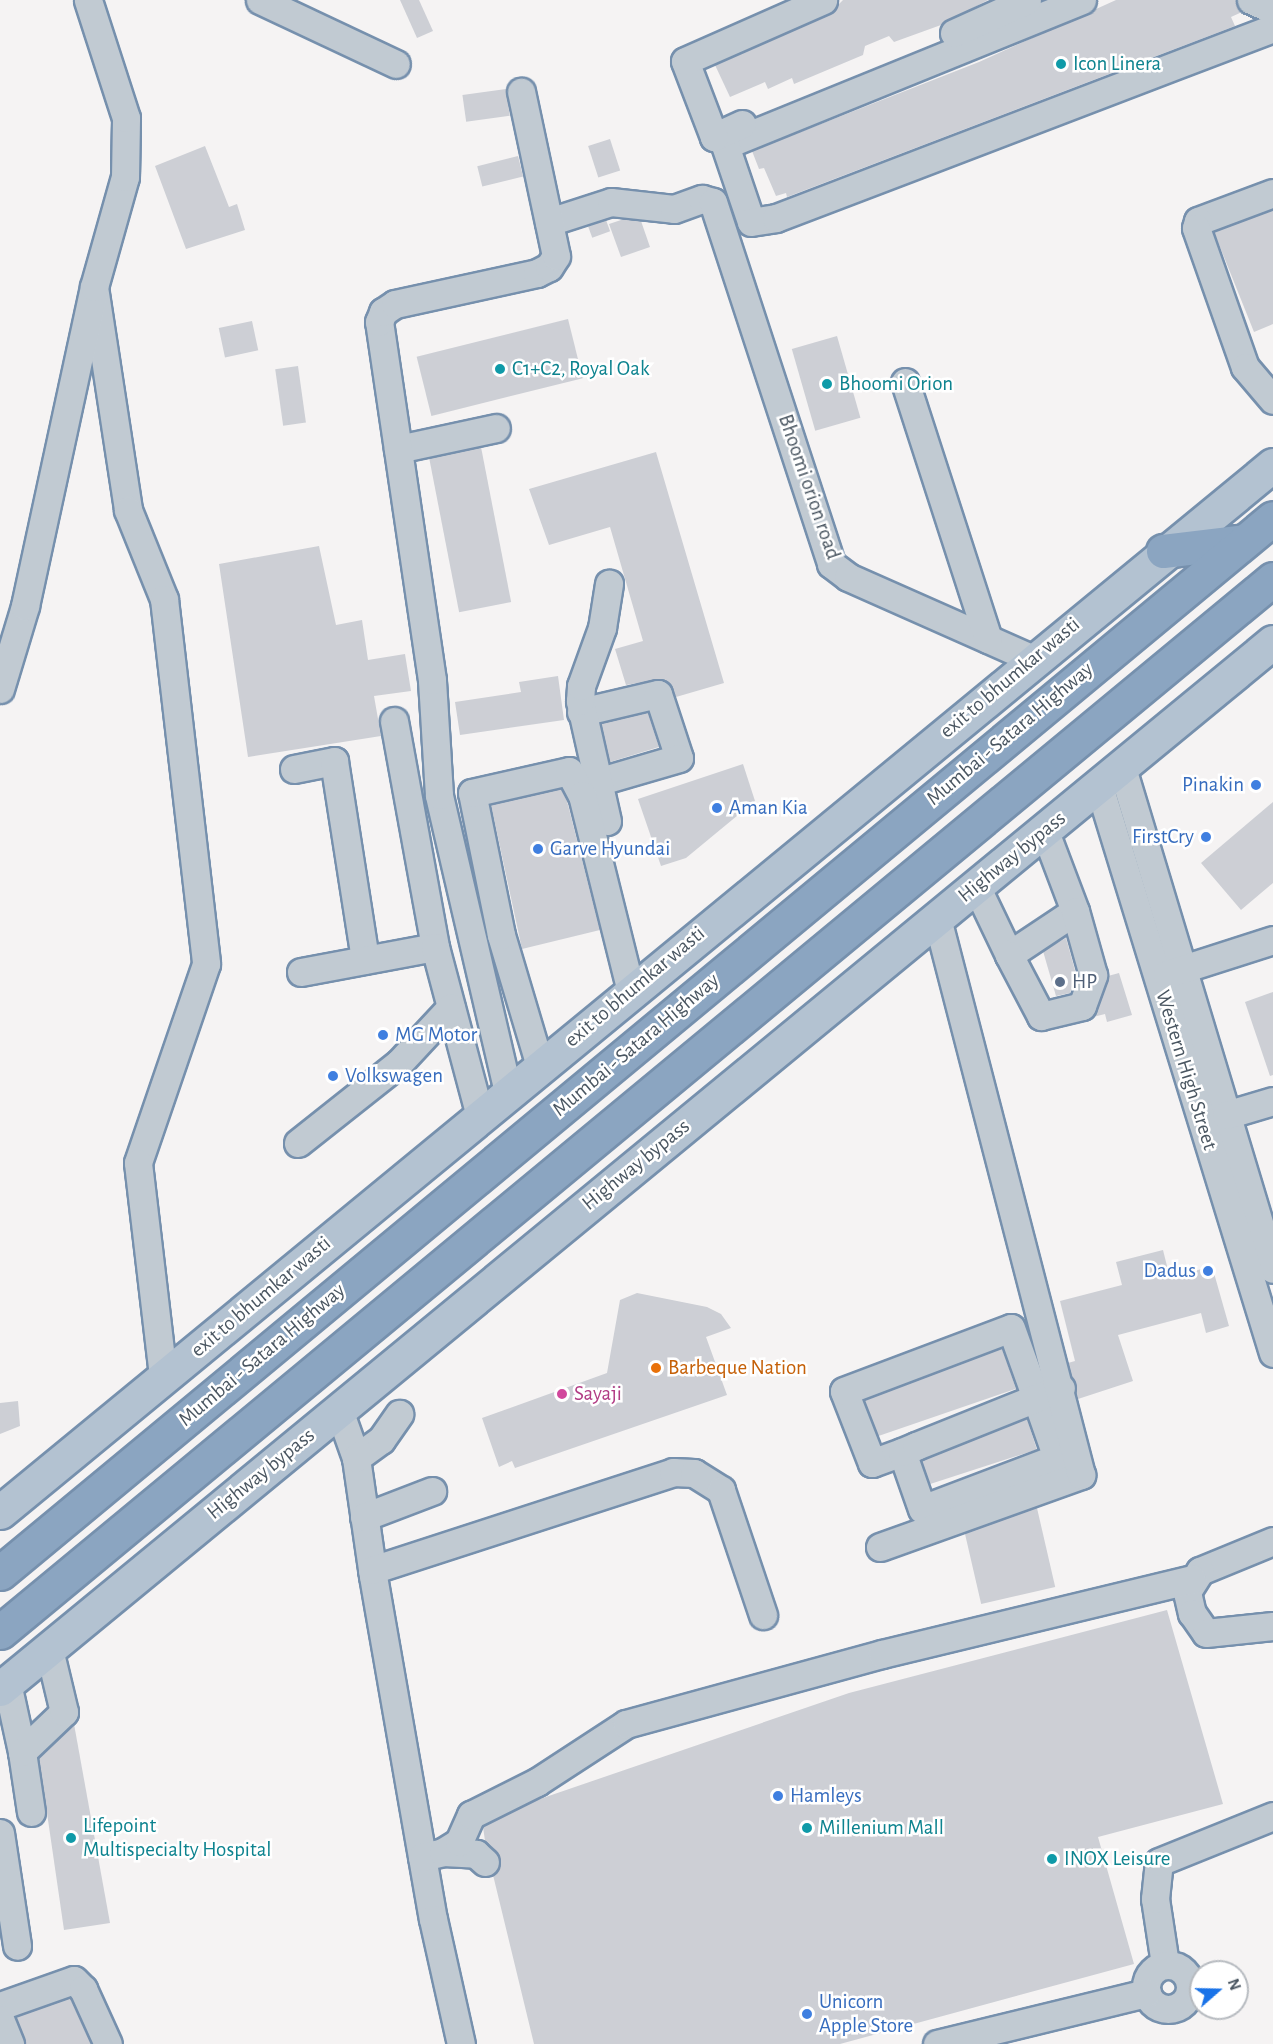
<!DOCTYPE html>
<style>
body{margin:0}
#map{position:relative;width:1273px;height:2044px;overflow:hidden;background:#f5f3f3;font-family:"Alegreya Sans",sans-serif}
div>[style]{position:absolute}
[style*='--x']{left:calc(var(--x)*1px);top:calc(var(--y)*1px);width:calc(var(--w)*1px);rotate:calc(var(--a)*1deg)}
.building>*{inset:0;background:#cdcfd5;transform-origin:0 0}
.roads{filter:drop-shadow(2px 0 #7690ad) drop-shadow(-2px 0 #7690ad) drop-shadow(0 2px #7690ad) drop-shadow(0 -2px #7690ad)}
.minor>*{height:27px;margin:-13.5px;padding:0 13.5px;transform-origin:13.5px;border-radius:13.5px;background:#c1cad2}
.minor>.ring{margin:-13.5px;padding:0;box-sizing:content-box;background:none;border:27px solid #c1cad2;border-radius:50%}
.major>*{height:33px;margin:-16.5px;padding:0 16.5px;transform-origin:16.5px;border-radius:16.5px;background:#b3c2d1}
.highway>*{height:33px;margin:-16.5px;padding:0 16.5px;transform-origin:16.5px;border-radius:16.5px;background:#8ba5c1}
.dots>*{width:16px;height:16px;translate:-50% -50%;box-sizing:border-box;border:3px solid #fff;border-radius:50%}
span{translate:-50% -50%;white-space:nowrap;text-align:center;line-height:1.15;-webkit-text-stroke:5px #fff;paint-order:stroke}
.culture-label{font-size:21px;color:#0d838f}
.left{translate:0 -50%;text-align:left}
.street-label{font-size:21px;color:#4a5661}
.shop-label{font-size:21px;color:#366cbe}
.right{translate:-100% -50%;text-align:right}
.service-label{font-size:21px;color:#4e5e75}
.food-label{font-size:21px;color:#c56008}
.hotel-label{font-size:21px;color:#b23c85}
.north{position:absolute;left:1189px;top:1960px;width:60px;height:60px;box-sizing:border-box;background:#fff;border:2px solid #b7bbc0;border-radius:50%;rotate:70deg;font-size:16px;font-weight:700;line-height:24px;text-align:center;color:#4a5661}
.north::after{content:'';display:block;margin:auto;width:21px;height:27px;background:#1a73e8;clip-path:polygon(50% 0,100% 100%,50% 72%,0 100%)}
</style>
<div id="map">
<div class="building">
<i style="clip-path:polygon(400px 0,419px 0,433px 31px,417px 38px)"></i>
<i style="clip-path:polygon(843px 0,988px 0,941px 25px,894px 42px,889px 36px,865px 46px,863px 55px,794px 84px,792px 78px,768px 89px,765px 82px,730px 97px,715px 65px,829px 14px)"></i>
<i style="clip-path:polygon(1116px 0,1236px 0,1242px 12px,1231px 17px,1235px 26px,787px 197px,786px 193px,776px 196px,764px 168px,759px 169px,752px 151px,979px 62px)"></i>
<i style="left:506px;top:89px;width:27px;height:44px;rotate:82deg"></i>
<i style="left:610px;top:139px;width:33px;height:23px;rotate:72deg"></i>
<i style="clip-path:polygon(205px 146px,229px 207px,237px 204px,245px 230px,186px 249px,155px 166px)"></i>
<i style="left:518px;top:156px;width:21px;height:42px;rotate:76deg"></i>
<i style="clip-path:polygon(1273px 210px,1273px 324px,1254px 332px,1214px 232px)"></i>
<i style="clip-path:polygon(624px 219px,641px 221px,650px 247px,621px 257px,609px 224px)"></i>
<i style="left:606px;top:220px;width:12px;height:19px;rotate:70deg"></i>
<i style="left:568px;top:319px;width:61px;height:156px;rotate:76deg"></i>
<i style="left:252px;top:321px;width:30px;height:34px;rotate:78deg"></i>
<i style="left:837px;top:336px;width:85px;height:47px;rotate:74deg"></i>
<i style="left:298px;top:366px;width:57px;height:23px;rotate:82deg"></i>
<i style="left:481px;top:447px;width:158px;height:53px;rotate:79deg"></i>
<i style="clip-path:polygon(656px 452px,724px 683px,676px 697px,669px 683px,662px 679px,626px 685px,615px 649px,643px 641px,610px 527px,549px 545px,529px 489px)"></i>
<i style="clip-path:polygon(319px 546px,336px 625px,362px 620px,368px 660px,405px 654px,411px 691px,374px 696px,381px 736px,248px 757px,219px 564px)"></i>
<i style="clip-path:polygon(558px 676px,564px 720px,460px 735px,455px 702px,521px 692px,519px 682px)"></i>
<i style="clip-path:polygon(648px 713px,659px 747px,610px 762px,601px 723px)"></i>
<i style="clip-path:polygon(743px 764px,755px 801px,686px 858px,661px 866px,638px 799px)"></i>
<i style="clip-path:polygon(561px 789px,567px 801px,600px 930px,522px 949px,491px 805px)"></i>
<i style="clip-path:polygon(1273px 802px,1273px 883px,1241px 910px,1201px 863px)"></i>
<i style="clip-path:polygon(1066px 938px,1076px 974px,1070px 993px,1056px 996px,1043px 951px)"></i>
<i style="clip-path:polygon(1119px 973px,1132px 1015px,1107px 1022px,1105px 1014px,1093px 1017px,1108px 976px)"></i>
<i style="clip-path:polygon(1273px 992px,1273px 1075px,1270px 1076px,1245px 1002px)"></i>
<i style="clip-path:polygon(1163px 1250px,1170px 1278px,1212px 1266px,1229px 1326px,1206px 1333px,1201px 1313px,1118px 1335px,1133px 1381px,1078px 1399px,1068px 1363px,1075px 1361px,1060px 1301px,1122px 1285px,1116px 1262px)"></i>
<i style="clip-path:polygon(637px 1293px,707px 1307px,721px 1314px,731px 1328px,706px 1337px,727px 1395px,515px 1468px,512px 1461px,499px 1467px,482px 1418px,607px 1373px,620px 1300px)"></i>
<i style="left:1002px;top:1348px;width:43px;height:147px;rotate:71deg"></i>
<i style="clip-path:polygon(18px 1401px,20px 1426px,0 1434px,0 1403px)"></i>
<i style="left:1027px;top:1419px;width:32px;height:113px;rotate:72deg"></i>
<i style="left:1037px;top:1508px;width:81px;height:76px;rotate:77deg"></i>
<i style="clip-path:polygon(1167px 1610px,1223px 1804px,1098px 1837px,1134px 1964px,840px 2044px,534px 2044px,493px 1875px,500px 1866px,500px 1858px,485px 1841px,483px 1827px,537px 1800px,849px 1693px)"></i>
<i style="clip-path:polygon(74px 1724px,110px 1923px,64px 1930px,39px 1758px)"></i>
<i style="clip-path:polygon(70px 1998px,91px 2044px,25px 2044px,16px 2017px)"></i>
</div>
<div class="roads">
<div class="minor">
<i style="--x:260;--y:0;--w:150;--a:25.2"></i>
<i style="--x:1082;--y:0;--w:385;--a:157.9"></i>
<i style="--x:725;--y:145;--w:81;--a:71.3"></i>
<i style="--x:751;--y:222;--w:25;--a:-9"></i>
<i style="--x:776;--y:218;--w:532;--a:-20.92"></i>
<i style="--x:1251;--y:0;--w:24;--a:24"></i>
<i style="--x:954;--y:33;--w:80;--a:-24.3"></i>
<i style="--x:742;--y:124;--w:31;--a:155"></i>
<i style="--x:714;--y:137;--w:81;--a:-110.9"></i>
<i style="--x:685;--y:61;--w:151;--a:-23.8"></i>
<i style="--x:1273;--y:193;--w:80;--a:159.5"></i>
<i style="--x:1198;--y:221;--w:7;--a:106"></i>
<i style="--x:1196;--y:228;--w:147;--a:70.6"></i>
<i style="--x:1245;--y:367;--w:43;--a:49.7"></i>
<i style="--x:549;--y:222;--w:65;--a:-17.9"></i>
<i style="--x:611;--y:202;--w:63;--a:6.3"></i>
<i style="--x:674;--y:209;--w:30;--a:-20"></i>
<i style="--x:702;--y:199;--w:11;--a:15"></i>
<i style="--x:713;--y:202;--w:381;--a:71.9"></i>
<i style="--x:831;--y:564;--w:21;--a:37"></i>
<i style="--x:848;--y:577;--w:202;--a:23.9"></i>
<i style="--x:94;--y:287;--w:226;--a:81.3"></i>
<i style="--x:128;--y:510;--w:96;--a:68"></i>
<i style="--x:164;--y:599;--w:367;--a:83.4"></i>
<i style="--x:206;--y:964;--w:210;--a:108.9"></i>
<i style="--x:138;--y:1163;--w:215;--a:83.3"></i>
<i style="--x:905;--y:382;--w:270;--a:72.1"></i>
<i style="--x:398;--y:449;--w:100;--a:-12.1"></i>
<i style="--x:0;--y:689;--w:87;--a:-73.2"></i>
<i style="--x:25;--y:606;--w:326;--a:-77.8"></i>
<i style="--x:94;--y:287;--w:114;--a:-74.3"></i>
<i style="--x:125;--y:177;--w:59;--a:-89"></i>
<i style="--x:126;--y:118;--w:124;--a:-107.9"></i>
<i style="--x:581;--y:712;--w:79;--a:-13.2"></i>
<i style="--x:658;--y:694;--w:67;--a:71.8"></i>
<i style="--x:679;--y:758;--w:85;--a:163.7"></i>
<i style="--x:394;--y:721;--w:230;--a:79.7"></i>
<i style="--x:1122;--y:768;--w:523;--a:73.23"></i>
<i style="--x:294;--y:769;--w:41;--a:-11.3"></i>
<i style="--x:334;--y:761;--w:201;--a:81.1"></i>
<i style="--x:1099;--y:786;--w:593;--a:72.94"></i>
<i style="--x:607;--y:821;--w:123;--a:-102.7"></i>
<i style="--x:580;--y:701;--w:15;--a:-86"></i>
<i style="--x:581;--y:686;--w:62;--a:-70.1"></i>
<i style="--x:602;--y:628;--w:45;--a:-81"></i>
<i style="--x:976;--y:886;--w:76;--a:64.4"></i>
<i style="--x:1009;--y:955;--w:79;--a:-33.7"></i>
<i style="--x:1075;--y:911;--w:88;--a:-110.7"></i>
<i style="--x:1009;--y:955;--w:69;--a:62.3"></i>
<i style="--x:1041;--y:1016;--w:42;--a:-13.7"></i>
<i style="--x:1082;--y:1006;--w:33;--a:-70"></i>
<i style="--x:1093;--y:975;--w:66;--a:-105.7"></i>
<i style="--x:301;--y:972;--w:136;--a:-10.6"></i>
<i style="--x:435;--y:947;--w:175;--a:75.1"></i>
<i style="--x:1167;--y:974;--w:111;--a:-17.8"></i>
<i style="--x:540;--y:1066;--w:137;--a:-106.6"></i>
<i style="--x:501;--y:935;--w:145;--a:-101.5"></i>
<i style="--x:472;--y:793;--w:99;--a:-12.8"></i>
<i style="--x:569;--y:771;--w:27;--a:62"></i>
<i style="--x:582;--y:795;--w:202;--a:76"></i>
<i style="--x:508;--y:1092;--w:305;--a:-103.1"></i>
<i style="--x:439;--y:795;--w:115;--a:-93.5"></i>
<i style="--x:432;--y:680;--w:362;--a:-98.4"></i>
<i style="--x:379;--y:322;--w:11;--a:-68"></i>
<i style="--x:383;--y:312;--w:14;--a:-34"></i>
<i style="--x:395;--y:304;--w:145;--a:-12.3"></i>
<i style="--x:537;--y:273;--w:13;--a:-27"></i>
<i style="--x:549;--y:267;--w:13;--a:-58"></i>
<i style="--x:556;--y:256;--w:168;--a:-102"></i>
<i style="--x:1226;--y:1115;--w:49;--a:-16.6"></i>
<i style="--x:298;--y:1143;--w:129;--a:-38.4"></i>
<i style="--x:399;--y:1063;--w:76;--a:-47.1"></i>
<i style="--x:339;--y:1410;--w:51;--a:70.5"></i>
<i style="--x:356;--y:1458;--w:119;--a:81.8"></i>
<i style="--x:373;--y:1576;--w:348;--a:80.1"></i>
<i style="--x:433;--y:1919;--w:128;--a:77.4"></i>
<i style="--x:902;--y:1452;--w:32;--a:160"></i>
<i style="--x:872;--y:1463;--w:77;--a:-111.3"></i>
<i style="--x:844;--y:1391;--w:178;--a:-20.7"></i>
<i style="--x:1011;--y:1328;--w:74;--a:70.3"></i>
<i style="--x:1036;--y:1398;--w:64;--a:70.7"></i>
<i style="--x:1057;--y:1458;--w:144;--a:159.3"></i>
<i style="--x:922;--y:1509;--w:60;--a:-109.3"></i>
<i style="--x:902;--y:1452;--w:15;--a:-23"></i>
<i style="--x:916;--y:1446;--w:156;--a:-21.8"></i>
<i style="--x:356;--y:1458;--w:31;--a:-36"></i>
<i style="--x:381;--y:1440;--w:32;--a:-55"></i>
<i style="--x:364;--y:1517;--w:73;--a:-20.9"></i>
<i style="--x:1273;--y:1541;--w:79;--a:157.7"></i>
<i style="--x:1200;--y:1571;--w:25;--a:122"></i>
<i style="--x:1187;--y:1592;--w:22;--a:77"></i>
<i style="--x:1192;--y:1613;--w:24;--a:55"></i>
<i style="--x:1206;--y:1633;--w:67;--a:-6"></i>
<i style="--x:880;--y:1547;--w:214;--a:-19.7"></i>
<i style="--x:1081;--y:1475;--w:575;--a:-104.5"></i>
<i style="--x:372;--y:1570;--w:317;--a:-18"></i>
<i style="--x:673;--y:1472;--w:21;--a:3"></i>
<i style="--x:694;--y:1473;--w:32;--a:32"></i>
<i style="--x:721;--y:1490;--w:132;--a:71.4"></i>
<i style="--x:7;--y:1683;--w:71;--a:77.7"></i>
<i style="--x:31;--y:1812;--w:61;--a:-98.5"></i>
<i style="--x:22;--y:1752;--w:58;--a:-43.6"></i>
<i style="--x:64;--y:1712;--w:65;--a:-103.4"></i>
<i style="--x:0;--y:1833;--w:114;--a:81.4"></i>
<i style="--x:443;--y:1852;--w:33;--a:3"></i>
<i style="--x:476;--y:1854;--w:12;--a:42"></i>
<i style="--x:422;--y:1857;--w:22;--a:-13"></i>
<i style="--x:443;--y:1852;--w:19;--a:-32"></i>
<i style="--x:459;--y:1842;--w:30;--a:-66"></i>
<i style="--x:471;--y:1815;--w:74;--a:-26.6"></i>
<i style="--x:537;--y:1782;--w:106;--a:-33.1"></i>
<i style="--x:626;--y:1724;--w:265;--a:-15.3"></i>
<i style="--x:882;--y:1654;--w:319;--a:-13.6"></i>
<i style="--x:1165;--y:1964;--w:66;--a:-98.7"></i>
<i style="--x:1155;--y:1899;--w:37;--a:-84"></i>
<i style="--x:1159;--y:1862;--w:123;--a:-22"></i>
<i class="ring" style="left:1146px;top:1965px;width:17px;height:17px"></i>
<i style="--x:0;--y:2006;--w:78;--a:-19.4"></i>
<i style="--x:74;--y:1980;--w:13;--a:45"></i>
<i style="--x:83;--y:1989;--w:60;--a:65.6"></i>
<i style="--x:0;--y:2019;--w:27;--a:68"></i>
<i style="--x:937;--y:2044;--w:216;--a:-13.7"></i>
</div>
<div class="major">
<i style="--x:0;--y:1512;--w:1648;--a:-39.44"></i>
<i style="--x:0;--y:1689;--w:1648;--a:-39.44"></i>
</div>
<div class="highway">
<i style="--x:1163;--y:551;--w:82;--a:-7"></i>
<i style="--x:0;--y:1573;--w:1653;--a:-39.65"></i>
<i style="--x:0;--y:1632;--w:1652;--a:-39.6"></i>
</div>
</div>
<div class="dots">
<i style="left:1061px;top:64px;background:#0f9aa8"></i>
<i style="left:500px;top:369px;background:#0f9aa8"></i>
<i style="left:827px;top:384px;background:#0f9aa8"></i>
<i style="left:1256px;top:785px;background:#3f7fe0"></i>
<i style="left:717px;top:808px;background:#3f7fe0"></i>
<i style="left:1206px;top:837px;background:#3f7fe0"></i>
<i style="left:538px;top:849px;background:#3f7fe0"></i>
<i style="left:1060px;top:982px;background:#5c6f8a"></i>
<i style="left:383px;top:1035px;background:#3f7fe0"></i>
<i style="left:333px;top:1076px;background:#3f7fe0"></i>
<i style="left:1208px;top:1271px;background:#3f7fe0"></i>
<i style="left:656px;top:1368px;background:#e8710a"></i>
<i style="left:562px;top:1394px;background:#d1479c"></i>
<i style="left:778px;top:1796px;background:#3f7fe0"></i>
<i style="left:807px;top:1828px;background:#0f9aa8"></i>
<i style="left:71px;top:1838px;background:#0f9aa8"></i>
<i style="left:1052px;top:1859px;background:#0f9aa8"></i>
<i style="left:807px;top:2014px;background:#3f7fe0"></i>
</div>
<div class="culture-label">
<span class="left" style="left:1073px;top:64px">Icon Linera</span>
<span class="left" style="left:512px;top:369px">C1+C2, Royal Oak</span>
<span class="left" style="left:839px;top:384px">Bhoomi Orion</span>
<span class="left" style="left:83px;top:1838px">Lifepoint<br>Multispecialty Hospital</span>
<span class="left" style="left:819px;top:1828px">Millenium Mall</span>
<span class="left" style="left:1064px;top:1859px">INOX Leisure</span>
</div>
<div class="street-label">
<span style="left:809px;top:487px;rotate:71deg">Bhoomi orion road</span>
<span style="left:1010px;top:678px;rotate:-40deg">exit to bhumkar wasti</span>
<span style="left:1010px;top:734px;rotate:-40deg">Mumbai - Satara Highway</span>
<span style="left:1012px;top:857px;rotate:-39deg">Highway bypass</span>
<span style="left:635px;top:987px;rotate:-40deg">exit to bhumkar wasti</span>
<span style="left:636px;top:1045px;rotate:-40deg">Mumbai - Satara Highway</span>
<span style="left:1186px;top:1070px;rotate:73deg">Western High Street</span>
<span style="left:636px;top:1165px;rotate:-39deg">Highway bypass</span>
<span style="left:261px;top:1297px;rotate:-40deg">exit to bhumkar wasti</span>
<span style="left:262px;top:1355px;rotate:-40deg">Mumbai - Satara Highway</span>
<span style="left:261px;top:1474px;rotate:-39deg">Highway bypass</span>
</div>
<div class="shop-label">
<span class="right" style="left:1244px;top:785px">Pinakin</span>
<span class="left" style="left:729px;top:808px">Aman Kia</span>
<span class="right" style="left:1194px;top:837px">FirstCry</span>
<span class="left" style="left:550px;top:849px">Garve Hyundai</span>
<span class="left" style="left:395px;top:1035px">MG Motor</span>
<span class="left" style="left:345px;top:1076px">Volkswagen</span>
<span class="right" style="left:1196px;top:1271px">Dadus</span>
<span class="left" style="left:790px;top:1796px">Hamleys</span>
<span class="left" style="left:819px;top:2014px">Unicorn<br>Apple Store</span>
</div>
<div class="service-label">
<span class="left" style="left:1072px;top:982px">HP</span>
</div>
<div class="food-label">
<span class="left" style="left:668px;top:1368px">Barbeque Nation</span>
</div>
<div class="hotel-label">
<span class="left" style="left:574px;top:1394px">Sayaji</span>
</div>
<div class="north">N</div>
</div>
